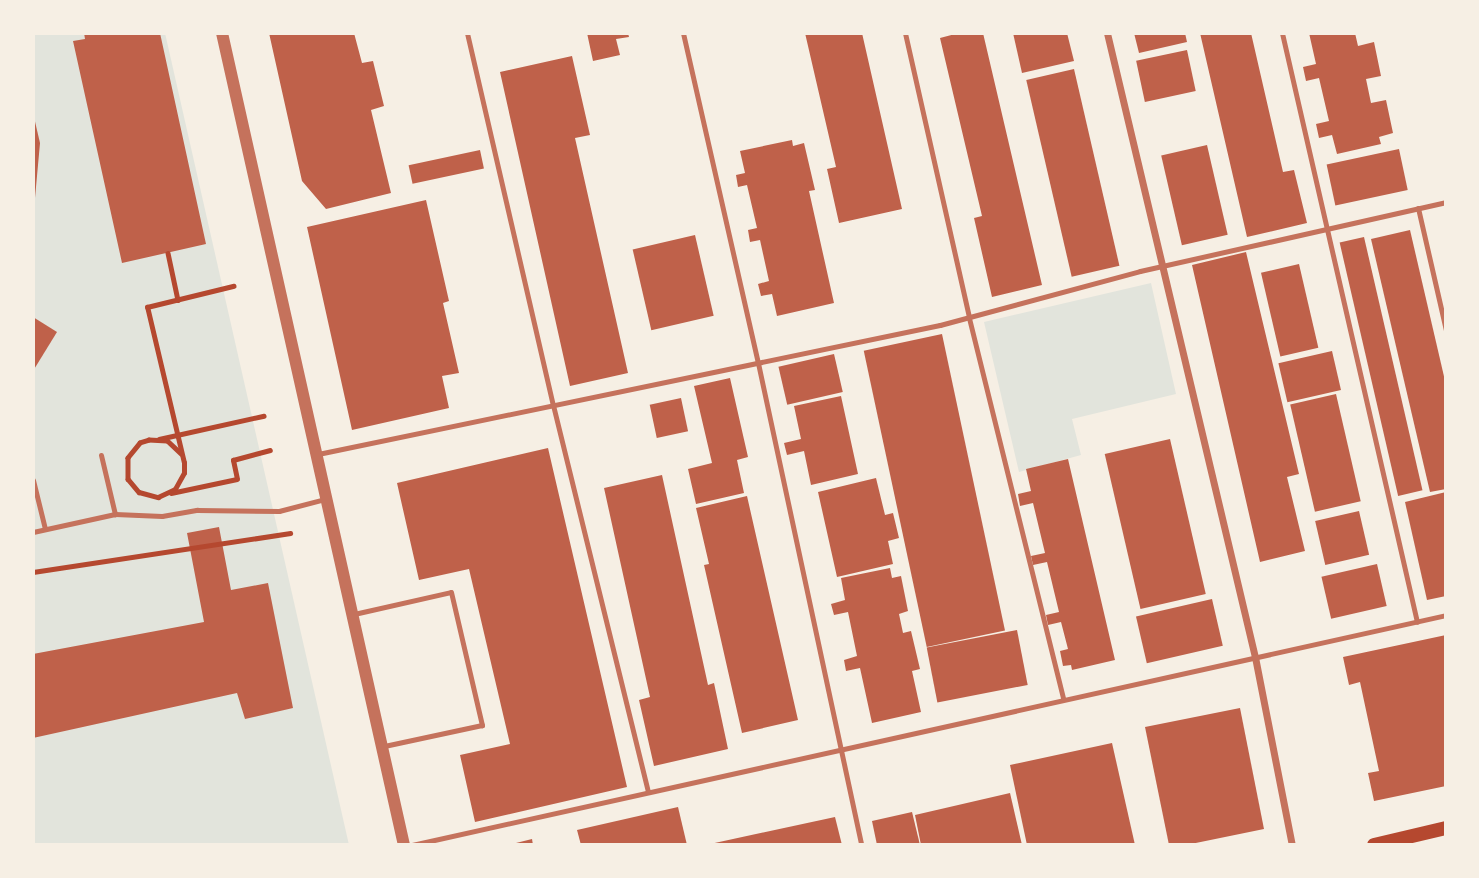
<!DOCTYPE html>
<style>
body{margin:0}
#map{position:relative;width:1479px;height:878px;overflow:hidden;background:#f6efe4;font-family:Commissioner,sans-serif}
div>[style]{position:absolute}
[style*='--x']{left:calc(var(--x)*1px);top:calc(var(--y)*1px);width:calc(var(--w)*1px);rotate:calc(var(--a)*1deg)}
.green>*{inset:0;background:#e2e4dc}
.building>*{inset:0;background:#bf614a;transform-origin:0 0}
.path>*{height:4.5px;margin:-2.25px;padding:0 2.25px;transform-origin:2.25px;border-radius:2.25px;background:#b5482f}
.service>*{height:5px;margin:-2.5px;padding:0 2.5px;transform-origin:2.5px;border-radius:2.5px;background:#c5725c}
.minor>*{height:7px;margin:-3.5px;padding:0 3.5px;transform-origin:3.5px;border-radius:3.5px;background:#c5725c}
.tertiary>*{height:12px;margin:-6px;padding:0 6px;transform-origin:6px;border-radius:6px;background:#c5725c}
.secondary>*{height:14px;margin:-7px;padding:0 7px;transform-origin:7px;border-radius:7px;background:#b5482f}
span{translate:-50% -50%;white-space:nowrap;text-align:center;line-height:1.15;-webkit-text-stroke:6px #f6efe4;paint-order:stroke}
.frame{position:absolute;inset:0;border:35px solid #f6efe4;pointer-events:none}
</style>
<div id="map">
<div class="green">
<i style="clip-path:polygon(33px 33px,165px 33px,349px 845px,33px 845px)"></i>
<i style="clip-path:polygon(1151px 283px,1176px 394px,1072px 419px,1081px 455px,1019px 472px,984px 322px)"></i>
</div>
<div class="building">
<i style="clip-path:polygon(84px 33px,160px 33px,206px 244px,122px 263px,73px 41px,85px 39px)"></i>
<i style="clip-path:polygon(269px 33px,354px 33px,362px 63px,373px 61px,384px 106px,371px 110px,391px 193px,326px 209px,302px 181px)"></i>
<i style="clip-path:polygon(587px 33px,628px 33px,629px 37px,616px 39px,620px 55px,593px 61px)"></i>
<i style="clip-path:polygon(805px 33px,862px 33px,902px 209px,839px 223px,827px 169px,836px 167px)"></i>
<i style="clip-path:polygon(959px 33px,983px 33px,1042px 285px,992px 297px,974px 218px,982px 216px,940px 38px)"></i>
<i style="clip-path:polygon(1013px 33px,1067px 33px,1074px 61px,1022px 73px)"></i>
<i style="clip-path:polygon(1134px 33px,1185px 33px,1187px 42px,1139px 53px)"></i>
<i style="clip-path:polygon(1200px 33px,1251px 33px,1283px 172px,1294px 170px,1307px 223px,1247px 237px)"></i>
<i style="clip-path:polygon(1309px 33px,1355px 33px,1358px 46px,1374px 42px,1381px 76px,1366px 79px,1371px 103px,1386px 100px,1393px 133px,1379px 137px,1381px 144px,1337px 154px,1332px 135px,1319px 138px,1316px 124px,1329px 121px,1319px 78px,1306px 81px,1303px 67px,1316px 64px)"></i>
<i style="left:1187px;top:50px;width:42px;height:52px;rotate:78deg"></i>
<i style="clip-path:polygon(572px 56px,590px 135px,575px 138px,628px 373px,570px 386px,500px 72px)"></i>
<i style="left:1074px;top:69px;width:202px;height:49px;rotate:77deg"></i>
<i style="clip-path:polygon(33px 113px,40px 143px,34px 209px,33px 209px)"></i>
<i style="clip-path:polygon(792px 140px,793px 146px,804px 143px,815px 190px,809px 191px,834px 303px,777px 316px,772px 294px,761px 296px,758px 284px,769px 281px,760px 240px,750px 242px,748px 230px,757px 228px,747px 185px,738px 187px,736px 175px,745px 173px,740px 151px)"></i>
<i style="left:1207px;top:145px;width:92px;height:47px;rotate:77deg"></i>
<i style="left:1399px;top:149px;width:42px;height:74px;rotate:78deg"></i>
<i style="left:480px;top:150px;width:19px;height:73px;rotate:78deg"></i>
<i style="clip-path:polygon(426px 200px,449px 301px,443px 303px,459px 373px,442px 376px,449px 408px,352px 430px,307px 227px)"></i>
<i style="clip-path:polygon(1410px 230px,1446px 385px,1446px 489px,1430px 492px,1371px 239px)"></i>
<i style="left:695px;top:235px;width:83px;height:64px;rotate:77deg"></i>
<i style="left:1364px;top:237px;width:260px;height:25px;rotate:77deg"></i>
<i style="clip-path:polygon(1246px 252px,1299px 474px,1287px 477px,1305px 551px,1260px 562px,1192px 265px)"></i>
<i style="left:1299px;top:264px;width:86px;height:39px;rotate:77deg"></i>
<i style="clip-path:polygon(33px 317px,57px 332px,33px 371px)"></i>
<i style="left:942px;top:334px;width:303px;height:80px;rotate:78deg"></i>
<i style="left:1332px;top:351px;width:40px;height:55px;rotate:77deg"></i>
<i style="left:834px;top:354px;width:39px;height:57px;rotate:77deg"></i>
<i style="clip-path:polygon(730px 378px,748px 457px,737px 460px,744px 493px,696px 504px,688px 469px,712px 463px,694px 386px)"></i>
<i style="left:1336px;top:394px;width:110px;height:47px;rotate:77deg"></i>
<i style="clip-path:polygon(841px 396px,858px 474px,811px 485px,804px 451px,787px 455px,784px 443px,801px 439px,794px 406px)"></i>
<i style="left:681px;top:398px;width:34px;height:32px;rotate:78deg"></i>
<i style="left:1170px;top:439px;width:159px;height:67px;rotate:77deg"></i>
<i style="clip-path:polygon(548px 448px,627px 787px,475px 822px,460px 755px,510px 744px,469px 569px,419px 580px,397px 483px)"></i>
<i style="clip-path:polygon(1068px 459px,1115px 660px,1072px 670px,1071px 665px,1063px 666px,1060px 651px,1068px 649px,1061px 622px,1048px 625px,1046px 615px,1059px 612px,1047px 562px,1033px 565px,1031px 556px,1045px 553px,1033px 503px,1020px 506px,1018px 494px,1031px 491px,1026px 469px)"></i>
<i style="clip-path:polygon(662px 475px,708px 685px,714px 683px,728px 749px,654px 766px,639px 700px,650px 697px,604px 488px)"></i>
<i style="clip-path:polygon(876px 478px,885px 515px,893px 513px,899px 538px,888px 541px,893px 564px,837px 577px,818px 492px)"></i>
<i style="clip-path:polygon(1446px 492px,1446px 596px,1427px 600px,1405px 502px)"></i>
<i style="clip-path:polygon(747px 496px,798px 720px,742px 733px,704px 565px,709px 564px,696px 508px)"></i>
<i style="left:1359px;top:511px;width:45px;height:45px;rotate:77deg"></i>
<i style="clip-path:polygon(219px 527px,231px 590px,268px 583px,293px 708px,245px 719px,237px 693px,33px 738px,33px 654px,204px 622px,187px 533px)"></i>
<i style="left:1377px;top:564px;width:43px;height:57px;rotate:77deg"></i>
<i style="clip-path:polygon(890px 568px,892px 578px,901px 576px,908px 611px,899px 614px,903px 633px,911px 631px,920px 669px,912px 671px,921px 712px,872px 723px,860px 668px,846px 671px,844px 660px,857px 656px,848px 612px,834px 615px,831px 604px,845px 600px,841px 578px)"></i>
<i style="left:1212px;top:599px;width:48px;height:78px;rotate:77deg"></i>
<i style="left:1017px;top:630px;width:56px;height:92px;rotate:79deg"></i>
<i style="clip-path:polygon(1446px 635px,1446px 786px,1374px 801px,1368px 773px,1379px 771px,1360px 682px,1349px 685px,1343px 657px)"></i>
<i style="clip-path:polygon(1240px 708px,1264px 829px,1186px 845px,1169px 845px,1145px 727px)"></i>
<i style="clip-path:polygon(1112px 743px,1135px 845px,1027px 845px,1010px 765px)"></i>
<i style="clip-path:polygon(1010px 793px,1022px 845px,921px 845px,915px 815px)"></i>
<i style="clip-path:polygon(678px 807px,687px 845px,581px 845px,577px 830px)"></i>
<i style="clip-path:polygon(912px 812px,920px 845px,877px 845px,872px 821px)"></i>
<i style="clip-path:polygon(835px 817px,842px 845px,710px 845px,710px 844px)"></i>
<i style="clip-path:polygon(532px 839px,533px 845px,512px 845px,512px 844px)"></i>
</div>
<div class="path">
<i style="--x:168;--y:253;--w:48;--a:78"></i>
<i style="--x:159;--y:439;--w:107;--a:-12.5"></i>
<i style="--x:181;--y:454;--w:19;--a:-137"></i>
<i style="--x:167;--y:441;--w:18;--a:-177"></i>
<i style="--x:149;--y:440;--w:9;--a:162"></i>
<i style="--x:140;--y:443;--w:19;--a:129"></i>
<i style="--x:128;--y:458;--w:21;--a:90"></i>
<i style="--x:128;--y:479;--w:17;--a:50"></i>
<i style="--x:139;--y:492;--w:20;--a:15"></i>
<i style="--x:158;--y:497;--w:19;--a:-25"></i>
<i style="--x:175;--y:489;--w:18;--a:-61"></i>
<i style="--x:184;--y:473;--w:10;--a:-90"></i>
<i style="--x:184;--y:463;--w:160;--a:-103.3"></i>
<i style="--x:147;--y:307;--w:89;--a:-13.7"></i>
<i style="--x:171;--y:493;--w:67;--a:-12"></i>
<i style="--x:237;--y:479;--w:19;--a:-102"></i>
<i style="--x:233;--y:460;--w:38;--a:-15"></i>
<i style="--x:33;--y:572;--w:260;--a:-8.6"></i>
</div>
<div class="service">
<i style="--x:467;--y:33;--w:382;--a:77"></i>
<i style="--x:553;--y:405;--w:398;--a:76.2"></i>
<i style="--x:683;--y:33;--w:338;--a:77.2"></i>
<i style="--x:758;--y:363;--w:493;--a:77.9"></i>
<i style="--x:905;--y:33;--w:292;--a:77.3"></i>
<i style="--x:969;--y:318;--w:392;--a:76.1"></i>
<i style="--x:1282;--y:33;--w:604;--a:77.09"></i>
<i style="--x:1418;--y:208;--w:125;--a:77.1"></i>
<i style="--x:318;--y:454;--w:635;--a:-11.72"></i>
<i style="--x:940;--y:325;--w:207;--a:-15.1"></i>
<i style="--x:1140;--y:271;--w:314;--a:-12.7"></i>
<i style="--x:101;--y:455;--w:61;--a:76.7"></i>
<i style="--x:33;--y:480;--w:50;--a:76.2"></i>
<i style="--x:33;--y:532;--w:84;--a:-12.4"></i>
<i style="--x:115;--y:514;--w:47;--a:2.4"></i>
<i style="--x:162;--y:516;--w:36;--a:-10"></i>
<i style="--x:197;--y:510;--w:82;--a:0.7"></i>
<i style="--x:279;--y:511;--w:48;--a:-14.6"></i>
<i style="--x:354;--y:614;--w:99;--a:-12.8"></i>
<i style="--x:451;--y:592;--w:137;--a:76.9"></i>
<i style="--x:482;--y:725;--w:100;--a:167.9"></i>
<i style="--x:412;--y:845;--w:1059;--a:-12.54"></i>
</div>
<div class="minor">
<i style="--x:1107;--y:33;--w:641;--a:76.66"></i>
<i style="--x:1255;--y:657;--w:192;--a:78.9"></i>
</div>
<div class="tertiary">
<i style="--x:222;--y:33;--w:832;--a:77.37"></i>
</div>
<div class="secondary">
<i style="--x:1374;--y:845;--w:74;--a:-13.3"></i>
</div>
<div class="frame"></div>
</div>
